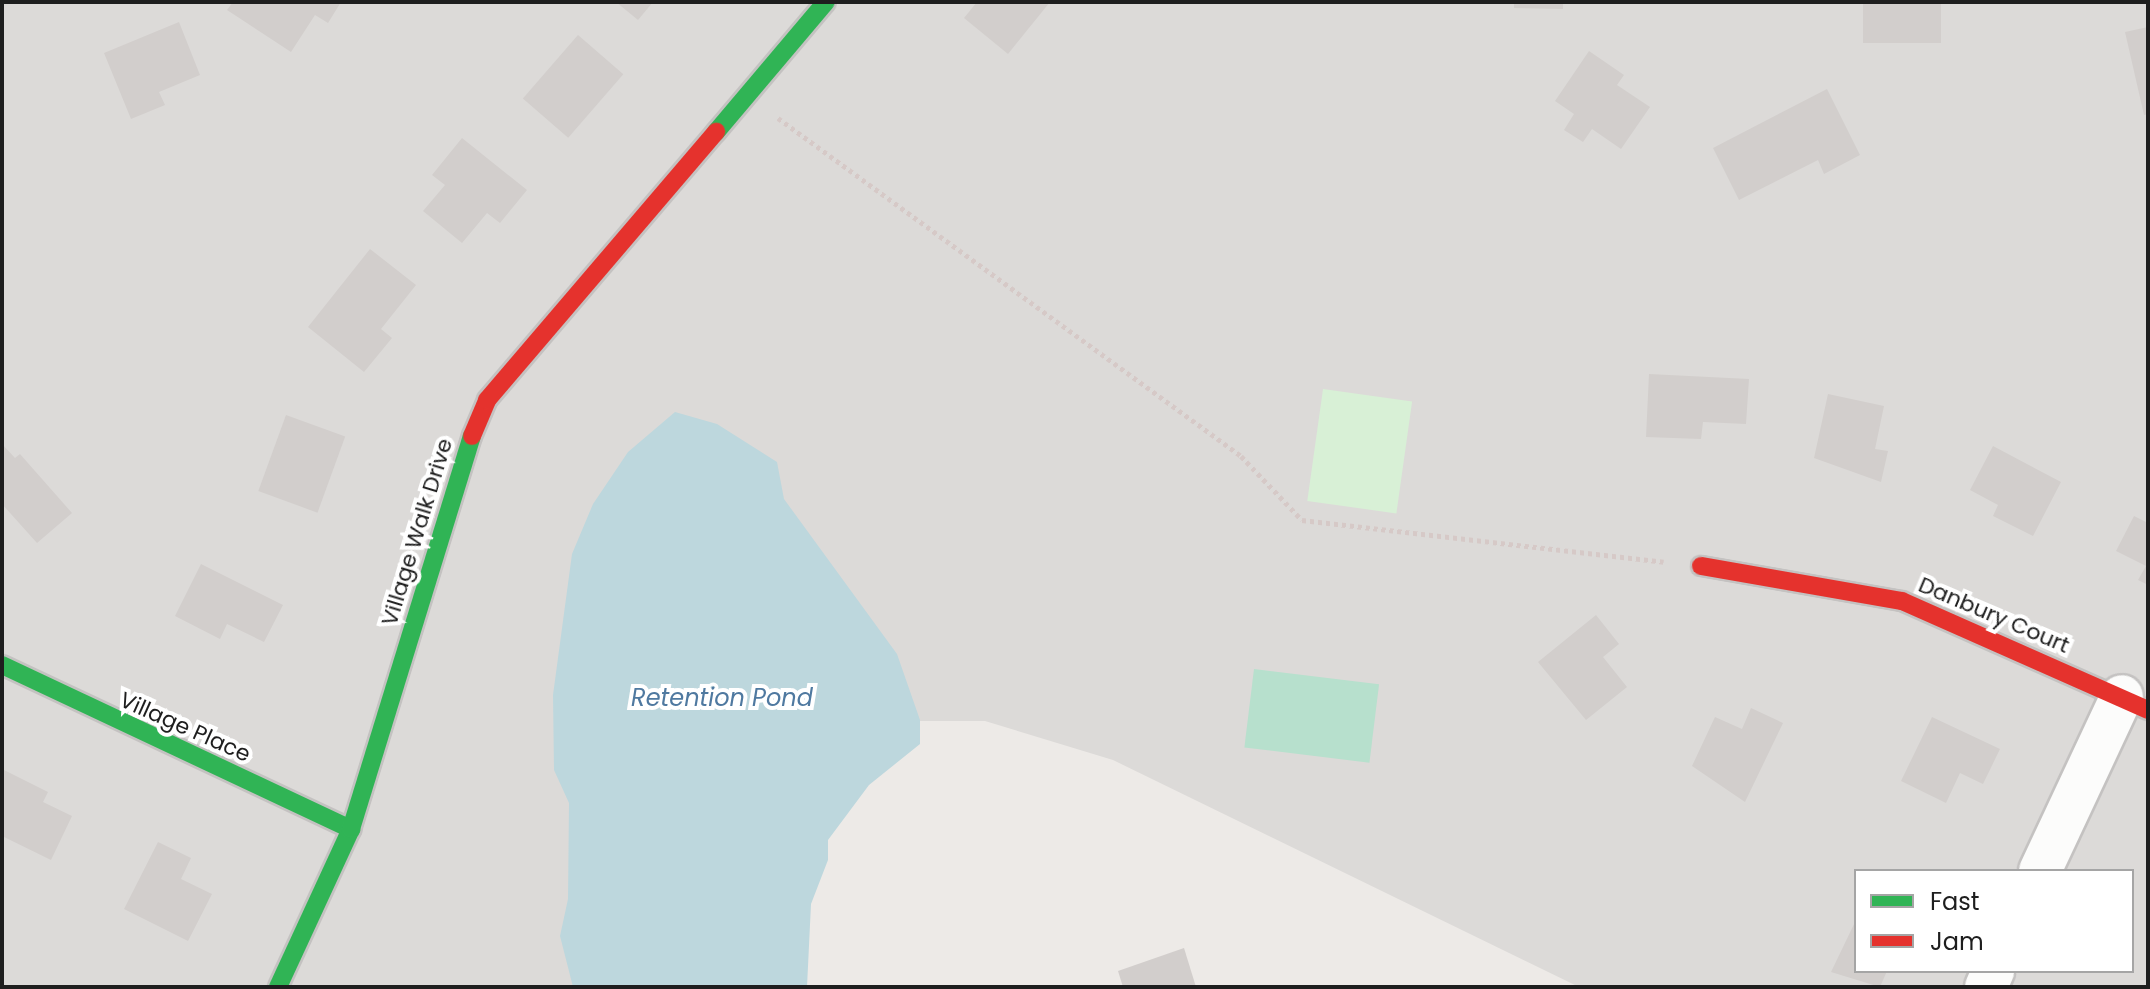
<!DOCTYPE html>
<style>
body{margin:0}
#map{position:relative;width:2150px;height:989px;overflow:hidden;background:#edeae7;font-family:Poppins,sans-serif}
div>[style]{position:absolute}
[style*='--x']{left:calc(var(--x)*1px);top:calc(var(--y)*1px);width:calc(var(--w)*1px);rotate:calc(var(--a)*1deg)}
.residential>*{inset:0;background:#dcdad8}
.park>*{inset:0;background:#d8f0d6;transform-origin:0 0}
.pitch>*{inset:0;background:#b7e0cd;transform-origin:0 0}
.water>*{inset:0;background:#bdd7dd}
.building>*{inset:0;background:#d2cecc;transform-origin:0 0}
.path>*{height:5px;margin-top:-2.5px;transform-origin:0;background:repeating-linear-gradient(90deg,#d6c9c7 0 4px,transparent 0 8px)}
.roads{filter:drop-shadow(2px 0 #c4c2c1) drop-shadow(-2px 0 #c4c2c1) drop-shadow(0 2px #c4c2c1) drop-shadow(0 -2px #c4c2c1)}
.street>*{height:42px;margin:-21px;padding:0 21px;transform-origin:21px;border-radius:21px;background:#fcfcfb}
.fast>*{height:18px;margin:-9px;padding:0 9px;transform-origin:9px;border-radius:9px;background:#30b455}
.jam>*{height:18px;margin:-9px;padding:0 9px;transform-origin:9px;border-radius:9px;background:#e5322d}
span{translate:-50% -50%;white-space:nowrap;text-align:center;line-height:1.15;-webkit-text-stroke:8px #fff;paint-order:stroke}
.street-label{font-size:22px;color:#1e1e1e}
.water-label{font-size:24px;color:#4f79a0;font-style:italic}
.frame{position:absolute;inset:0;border:4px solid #1e1e1e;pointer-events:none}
.legend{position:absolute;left:1854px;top:869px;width:280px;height:104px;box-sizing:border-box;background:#fff;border:2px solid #a5a5a5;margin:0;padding:10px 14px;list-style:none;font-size:24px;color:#1e1e1e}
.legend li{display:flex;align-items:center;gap:16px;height:40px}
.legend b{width:40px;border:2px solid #a5a5a5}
</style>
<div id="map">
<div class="residential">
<i style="clip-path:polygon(evenodd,2px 2px,2148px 2px,2148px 987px,1579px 987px,1113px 760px,985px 721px,790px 721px,680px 987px,2px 987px,2px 2px,1856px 871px,2132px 871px,2132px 971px,1856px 971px,1856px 871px)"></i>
</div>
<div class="park">
<i style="left:1323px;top:389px;width:90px;height:113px;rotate:8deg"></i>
</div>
<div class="pitch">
<i style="left:1254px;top:669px;width:126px;height:79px;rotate:7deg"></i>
</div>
<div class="water">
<i style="clip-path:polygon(675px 412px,717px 424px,777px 462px,784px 499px,897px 654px,920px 720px,920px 744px,869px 785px,828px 840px,828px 860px,811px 904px,807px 987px,573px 987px,560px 936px,568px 899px,569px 803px,554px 770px,553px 695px,572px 554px,593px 504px,628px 452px)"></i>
</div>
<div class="building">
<i style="clip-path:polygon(233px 2px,341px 2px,328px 23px,315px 15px,291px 52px,227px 10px)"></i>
<i style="clip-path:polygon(616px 2px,653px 2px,638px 20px)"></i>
<i style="clip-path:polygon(977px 2px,1050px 2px,1008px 54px,964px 18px)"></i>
<i style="clip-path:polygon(1514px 2px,1563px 2px,1563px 9px,1514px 8px)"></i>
<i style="left:1863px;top:2px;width:78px;height:41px"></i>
<i style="clip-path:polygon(179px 22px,200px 75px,159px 92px,165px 105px,131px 119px,104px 53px)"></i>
<i style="clip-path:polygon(2148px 27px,2148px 114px,2144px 115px,2125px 32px)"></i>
<i style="left:578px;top:35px;width:60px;height:84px;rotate:41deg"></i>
<i style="clip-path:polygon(1589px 51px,1624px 75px,1617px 85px,1650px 107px,1621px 149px,1592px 129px,1583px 142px,1564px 130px,1574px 114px,1555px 101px)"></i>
<i style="clip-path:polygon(1827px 89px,1860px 155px,1824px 174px,1818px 160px,1739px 200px,1713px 148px)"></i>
<i style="clip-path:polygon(462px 138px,527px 190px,500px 223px,487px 213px,462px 243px,423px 211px,445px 185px,432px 175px)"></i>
<i style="clip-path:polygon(370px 249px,416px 285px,381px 329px,392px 338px,364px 372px,308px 327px)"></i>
<i style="clip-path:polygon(1649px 374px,1749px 379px,1746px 424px,1703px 422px,1701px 439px,1646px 437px)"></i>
<i style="clip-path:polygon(1828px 394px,1884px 406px,1875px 449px,1888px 451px,1881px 482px,1814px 458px)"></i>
<i style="left:286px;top:415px;width:63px;height:81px;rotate:20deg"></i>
<i style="clip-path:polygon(2px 444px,15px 458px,20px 454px,72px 513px,37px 543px,2px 504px)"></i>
<i style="clip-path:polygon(1993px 446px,2061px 482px,2033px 536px,1993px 516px,1998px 505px,1970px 490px)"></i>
<i style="clip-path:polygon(2134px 516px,2148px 523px,2148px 585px,2138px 580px,2146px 566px,2116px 551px)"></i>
<i style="clip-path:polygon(201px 564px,283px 605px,264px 642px,227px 624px,220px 639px,175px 616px)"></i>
<i style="clip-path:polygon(1596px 615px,1619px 644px,1603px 657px,1627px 687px,1586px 720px,1538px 662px)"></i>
<i style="clip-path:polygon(1751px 708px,1783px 723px,1745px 802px,1692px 766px,1715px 717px,1742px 729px)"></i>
<i style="clip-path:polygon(1932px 717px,2000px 749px,1983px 784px,1960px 773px,1946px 803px,1901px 781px)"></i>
<i style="clip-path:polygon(2px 769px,48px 792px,43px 802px,72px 816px,51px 860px,2px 836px)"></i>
<i style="clip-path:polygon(158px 842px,191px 858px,181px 879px,212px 894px,188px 941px,124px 909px)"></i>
<i style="clip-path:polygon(1856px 920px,1856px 971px,1887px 971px,1880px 987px,1831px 972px)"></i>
<i style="clip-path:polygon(1184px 948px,1196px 987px,1123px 987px,1118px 971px)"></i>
</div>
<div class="path">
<i style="--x:778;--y:118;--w:573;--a:36.13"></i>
<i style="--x:1241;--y:456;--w:88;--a:46.4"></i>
<i style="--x:1302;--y:520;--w:364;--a:6.6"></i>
</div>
<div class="roads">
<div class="street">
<i style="--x:2040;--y:871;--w:193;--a:-64.9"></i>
<i style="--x:1986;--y:987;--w:17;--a:-66"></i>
</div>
<div class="fast">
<i style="--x:716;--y:132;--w:170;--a:-49.8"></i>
<i style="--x:2;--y:665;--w:386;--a:25.2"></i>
<i style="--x:278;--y:987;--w:174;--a:-65.2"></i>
<i style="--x:351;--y:829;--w:411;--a:-72.9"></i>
</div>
<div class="jam">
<i style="--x:472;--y:436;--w:39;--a:-67"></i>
<i style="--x:487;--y:400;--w:353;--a:-49.5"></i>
<i style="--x:1701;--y:566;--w:204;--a:9.9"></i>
<i style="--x:1902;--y:601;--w:269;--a:23.9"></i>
</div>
</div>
<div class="street-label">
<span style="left:417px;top:532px;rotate:-73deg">Village Walk Drive</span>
<span style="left:1994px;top:615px;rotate:23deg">Danbury Court</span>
<span style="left:185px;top:727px;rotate:24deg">Village Place</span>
</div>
<div class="water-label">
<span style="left:722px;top:698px">Retention Pond</span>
</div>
<div class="frame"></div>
<ul class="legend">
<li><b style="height:10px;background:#30b455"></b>Fast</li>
<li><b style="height:10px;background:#e5322d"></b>Jam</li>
</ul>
</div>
